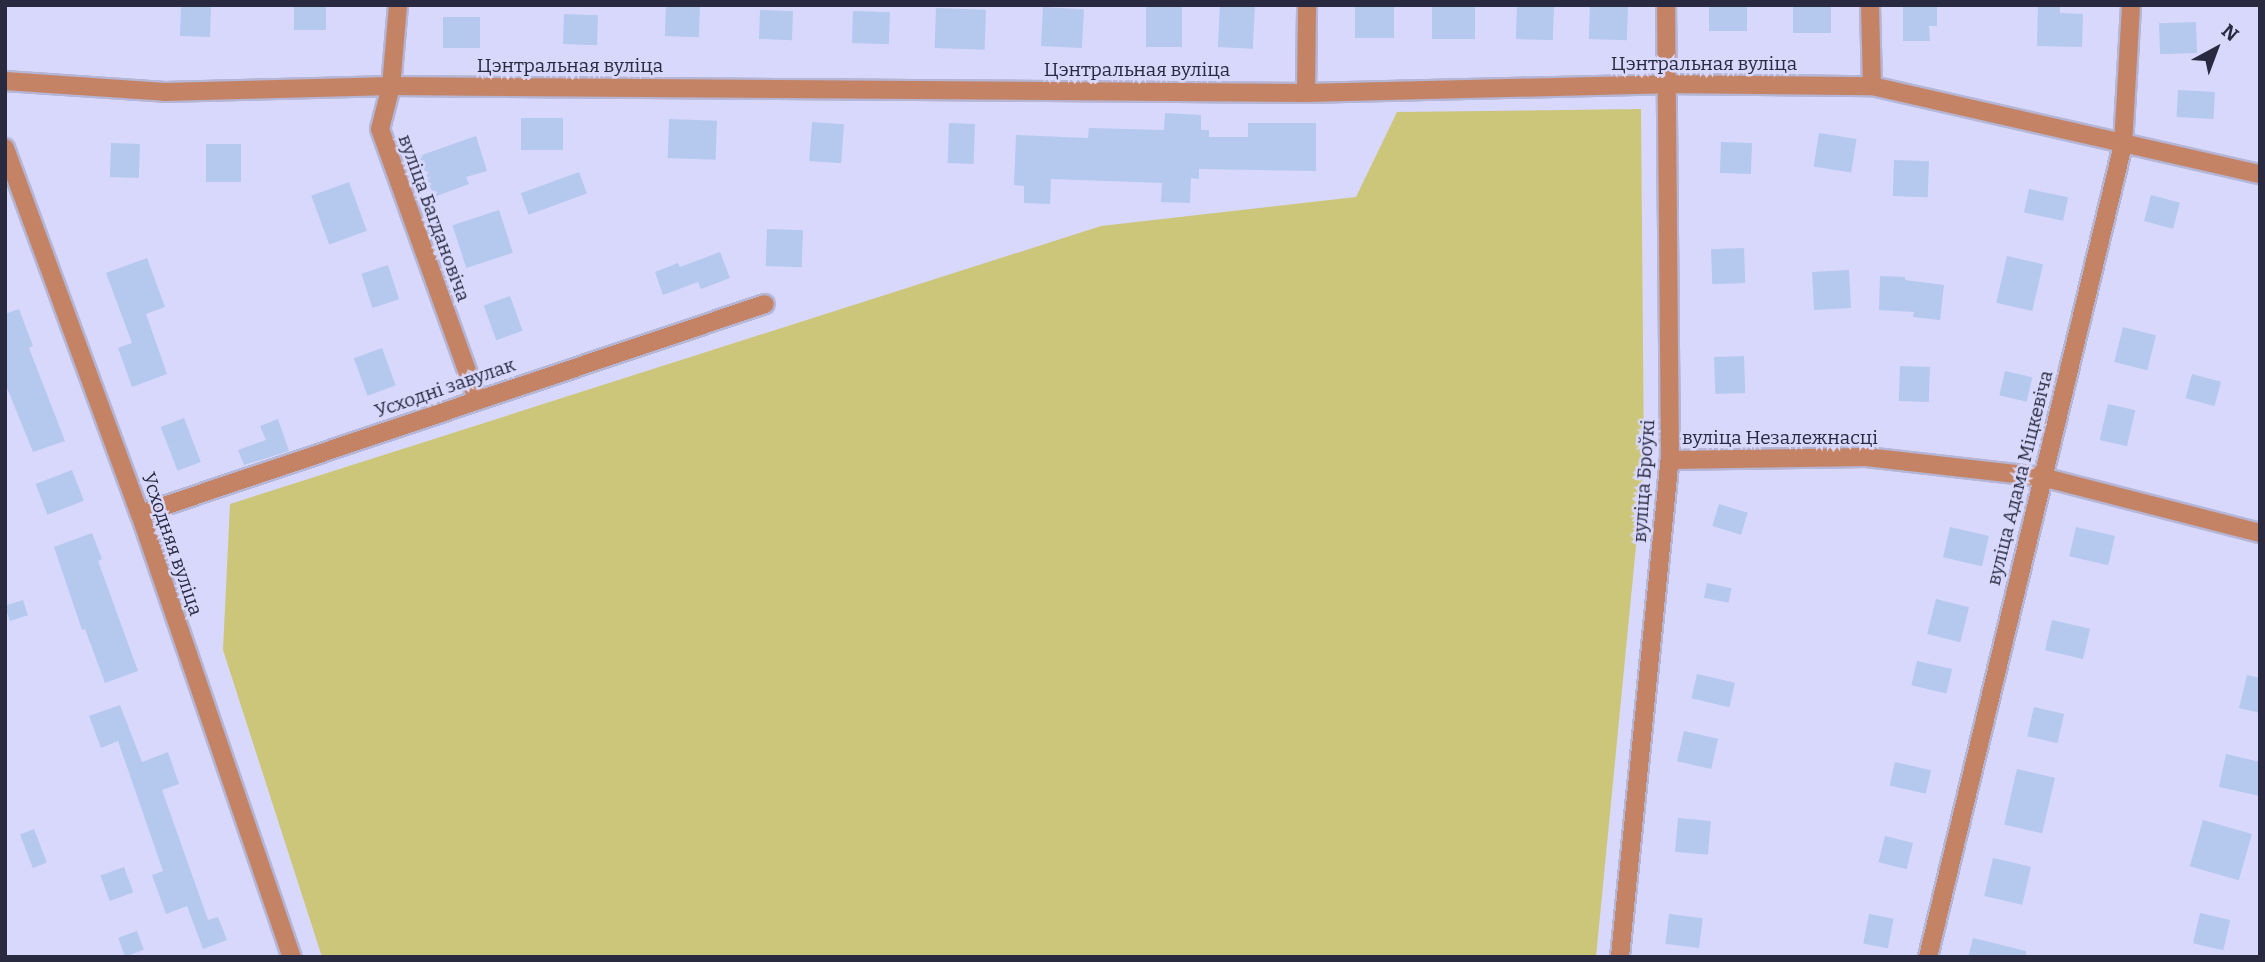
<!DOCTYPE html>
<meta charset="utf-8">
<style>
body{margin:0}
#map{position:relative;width:2265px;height:962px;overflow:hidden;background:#d8d8fc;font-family:Bitter,serif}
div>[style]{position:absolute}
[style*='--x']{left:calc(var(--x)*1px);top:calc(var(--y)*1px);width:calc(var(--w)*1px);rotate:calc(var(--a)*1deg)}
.green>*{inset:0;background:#ccc67a}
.building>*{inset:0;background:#b5c8ee;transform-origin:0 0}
.roads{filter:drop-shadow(2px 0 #b5b5d6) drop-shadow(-2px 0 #b5b5d6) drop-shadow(0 2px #b5b5d6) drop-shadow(0 -2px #b5b5d6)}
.minor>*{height:18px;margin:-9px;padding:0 9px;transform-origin:9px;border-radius:9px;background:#c58365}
span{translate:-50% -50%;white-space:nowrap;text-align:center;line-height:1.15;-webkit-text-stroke:5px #d8d8fc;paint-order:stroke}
.street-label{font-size:19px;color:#29293f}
.frame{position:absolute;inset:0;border:7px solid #29293f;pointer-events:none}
.north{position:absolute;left:2181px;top:14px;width:70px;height:70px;-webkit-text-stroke:5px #d8d8fc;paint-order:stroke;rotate:41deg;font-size:19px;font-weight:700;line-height:28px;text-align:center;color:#29293f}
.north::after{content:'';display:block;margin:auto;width:24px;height:32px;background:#29293f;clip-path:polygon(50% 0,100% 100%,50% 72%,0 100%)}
</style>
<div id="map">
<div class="green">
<i style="clip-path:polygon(1641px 109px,1644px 464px,1596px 957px,322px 957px,223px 650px,230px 504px,1101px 226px,1356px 197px,1397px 112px)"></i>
</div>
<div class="building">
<i style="left:294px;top:5px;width:32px;height:25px"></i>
<i style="left:666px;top:5px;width:34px;height:31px;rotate:2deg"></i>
<i style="left:1146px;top:5px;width:36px;height:42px"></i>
<i style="left:1220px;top:5px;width:35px;height:42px;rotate:3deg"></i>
<i style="left:1355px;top:5px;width:39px;height:33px"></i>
<i style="left:1432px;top:5px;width:43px;height:34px"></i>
<i style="left:1517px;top:5px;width:37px;height:34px;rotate:2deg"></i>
<i style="left:1590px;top:5px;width:38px;height:34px;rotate:2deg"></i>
<i style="left:1709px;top:5px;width:38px;height:26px"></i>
<i style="left:1793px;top:5px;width:38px;height:28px"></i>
<i style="clip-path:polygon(1903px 5px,1937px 5px,1937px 26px,1929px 26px,1930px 41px,1903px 41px)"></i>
<i style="clip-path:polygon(2038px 5px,2060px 5px,2060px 13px,2083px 14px,2082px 47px,2037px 46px)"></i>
<i style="left:181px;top:6px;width:30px;height:30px;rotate:2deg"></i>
<i style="left:1043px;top:7px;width:41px;height:39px;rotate:3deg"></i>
<i style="left:936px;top:8px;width:50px;height:40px;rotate:2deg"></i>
<i style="left:760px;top:10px;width:33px;height:29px;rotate:2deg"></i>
<i style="left:853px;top:11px;width:37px;height:32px;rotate:2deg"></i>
<i style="left:564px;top:14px;width:34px;height:30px;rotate:2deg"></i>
<i style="left:443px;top:17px;width:37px;height:31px"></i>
<i style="left:2196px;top:22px;width:31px;height:37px;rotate:88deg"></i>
<i style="left:2178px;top:90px;width:37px;height:27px;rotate:3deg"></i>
<i style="clip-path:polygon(1165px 113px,1201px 115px,1201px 130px,1209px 130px,1209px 137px,1248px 137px,1248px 123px,1316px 123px,1316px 171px,1199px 169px,1199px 179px,1191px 178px,1190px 203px,1161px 202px,1162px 183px,1051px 179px,1050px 204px,1024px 203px,1024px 186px,1014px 185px,1016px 135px,1088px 138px,1089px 128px,1164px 130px)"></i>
<i style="left:521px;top:118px;width:42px;height:32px"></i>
<i style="left:669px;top:119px;width:48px;height:39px;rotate:2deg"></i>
<i style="left:812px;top:122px;width:32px;height:39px;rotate:4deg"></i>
<i style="left:949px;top:123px;width:26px;height:40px;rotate:2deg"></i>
<i style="left:1819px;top:133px;width:38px;height:34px;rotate:9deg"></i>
<i style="clip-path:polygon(476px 136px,487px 171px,466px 177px,469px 184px,434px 197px,419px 156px)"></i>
<i style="left:1721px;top:142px;width:31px;height:31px;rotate:2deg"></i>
<i style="left:111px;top:143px;width:29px;height:34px;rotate:2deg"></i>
<i style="left:206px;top:144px;width:35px;height:38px"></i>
<i style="left:1894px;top:160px;width:35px;height:36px;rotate:2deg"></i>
<i style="left:579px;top:172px;width:23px;height:62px;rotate:70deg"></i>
<i style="left:349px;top:182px;width:52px;height:40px;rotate:70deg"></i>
<i style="left:2029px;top:189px;width:40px;height:24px;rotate:12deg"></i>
<i style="left:2151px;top:195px;width:30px;height:27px;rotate:15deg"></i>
<i style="left:499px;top:210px;width:45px;height:49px;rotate:72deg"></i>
<i style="left:767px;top:229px;width:36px;height:37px;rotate:2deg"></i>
<i style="left:1744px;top:248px;width:35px;height:33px;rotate:88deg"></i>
<i style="clip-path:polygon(720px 252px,730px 278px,701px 289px,698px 282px,663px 295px,655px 272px,678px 263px,680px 267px)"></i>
<i style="left:2007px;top:256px;width:37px;height:48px;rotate:13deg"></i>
<i style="clip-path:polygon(147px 258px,165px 307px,146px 314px,167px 374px,132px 387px,118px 348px,132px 343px,106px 273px)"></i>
<i style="left:388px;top:265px;width:36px;height:28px;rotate:72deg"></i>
<i style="left:1849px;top:270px;width:38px;height:37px;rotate:87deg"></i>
<i style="clip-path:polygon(1880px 276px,1905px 277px,1905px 280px,1944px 285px,1940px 320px,1913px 317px,1914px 312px,1879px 310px)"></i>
<i style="left:510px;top:296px;width:37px;height:28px;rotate:70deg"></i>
<i style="clip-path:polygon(19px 309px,33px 346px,29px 348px,65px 441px,33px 452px,5px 383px,5px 314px)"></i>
<i style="left:2123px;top:327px;width:34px;height:36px;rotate:14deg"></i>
<i style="left:382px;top:348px;width:40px;height:30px;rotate:70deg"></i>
<i style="left:1744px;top:356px;width:37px;height:30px;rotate:88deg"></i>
<i style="left:1900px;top:366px;width:30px;height:35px;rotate:2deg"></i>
<i style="left:2005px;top:371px;width:28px;height:25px;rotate:13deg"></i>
<i style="left:2192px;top:374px;width:30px;height:25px;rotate:15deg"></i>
<i style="left:2108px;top:404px;width:28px;height:37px;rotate:13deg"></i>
<i style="left:184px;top:418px;width:47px;height:25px;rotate:69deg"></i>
<i style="clip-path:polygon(278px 419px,289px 451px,244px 465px,238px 450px,266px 440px,260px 426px)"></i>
<i style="left:72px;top:470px;width:33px;height:39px;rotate:69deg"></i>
<i style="left:1719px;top:504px;width:30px;height:23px;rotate:17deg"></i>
<i style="left:1950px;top:527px;width:40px;height:31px;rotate:13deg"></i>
<i style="left:2076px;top:527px;width:40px;height:30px;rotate:13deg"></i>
<i style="clip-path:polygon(92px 533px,102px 559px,98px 561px,138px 671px,105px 683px,85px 629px,82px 630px,54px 547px)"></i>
<i style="left:1707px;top:583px;width:25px;height:15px;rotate:12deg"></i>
<i style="left:1936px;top:599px;width:34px;height:36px;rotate:14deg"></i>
<i style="left:23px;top:600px;width:16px;height:19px;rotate:72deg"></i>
<i style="left:2052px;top:620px;width:39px;height:31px;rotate:13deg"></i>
<i style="left:1917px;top:661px;width:36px;height:25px;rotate:13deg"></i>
<i style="left:1697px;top:674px;width:39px;height:25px;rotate:13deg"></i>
<i style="clip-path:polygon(2247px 675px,2260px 678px,2260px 713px,2239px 708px)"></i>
<i style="clip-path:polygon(120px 705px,142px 762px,168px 752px,179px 784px,162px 790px,208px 920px,218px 917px,227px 940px,203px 949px,187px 906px,166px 914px,152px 875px,163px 871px,118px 741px,101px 748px,89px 716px)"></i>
<i style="left:2034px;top:707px;width:31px;height:30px;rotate:13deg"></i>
<i style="left:1684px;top:731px;width:35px;height:31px;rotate:13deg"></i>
<i style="clip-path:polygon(2226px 754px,2260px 762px,2260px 796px,2219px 787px)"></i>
<i style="left:1895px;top:762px;width:37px;height:24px;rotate:13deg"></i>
<i style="left:2017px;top:769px;width:39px;height:57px;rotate:13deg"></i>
<i style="left:1678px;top:818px;width:33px;height:34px;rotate:5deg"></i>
<i style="left:2203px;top:820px;width:51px;height:48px;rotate:16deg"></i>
<i style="left:34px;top:829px;width:36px;height:15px;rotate:69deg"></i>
<i style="left:1885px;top:836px;width:29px;height:27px;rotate:14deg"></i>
<i style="left:1993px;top:858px;width:39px;height:39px;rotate:13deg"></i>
<i style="left:124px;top:867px;width:27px;height:25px;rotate:70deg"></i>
<i style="left:2200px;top:913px;width:31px;height:31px;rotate:13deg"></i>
<i style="left:1669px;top:914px;width:34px;height:30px;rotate:7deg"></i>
<i style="left:1869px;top:914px;width:25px;height:30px;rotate:11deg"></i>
<i style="left:137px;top:931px;width:20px;height:20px;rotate:70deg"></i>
<i style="clip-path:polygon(1973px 938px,2026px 951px,2026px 957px,1968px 957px)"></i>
</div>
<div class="roads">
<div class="minor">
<i style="--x:398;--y:5;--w:81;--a:94.9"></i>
<i style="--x:391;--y:86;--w:44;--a:104.3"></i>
<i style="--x:380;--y:129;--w:287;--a:70.2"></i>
<i style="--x:1870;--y:5;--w:81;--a:88.6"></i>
<i style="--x:5;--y:81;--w:160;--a:3.9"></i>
<i style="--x:165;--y:92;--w:226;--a:-1.5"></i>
<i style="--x:391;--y:86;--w:915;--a:0.44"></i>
<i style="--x:1306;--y:93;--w:360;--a:-1.4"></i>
<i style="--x:1666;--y:84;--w:206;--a:0.6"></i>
<i style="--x:1872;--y:86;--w:398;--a:12.8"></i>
<i style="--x:1306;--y:93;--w:88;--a:-89.3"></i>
<i style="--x:5;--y:148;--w:390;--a:69.8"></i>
<i style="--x:140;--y:514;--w:468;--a:71.1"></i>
<i style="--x:1670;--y:460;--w:196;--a:-0.9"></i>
<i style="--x:1866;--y:457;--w:177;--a:6.5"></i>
<i style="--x:2042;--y:477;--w:225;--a:14.4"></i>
<i style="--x:140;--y:514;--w:659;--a:-18.57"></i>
<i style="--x:1620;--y:957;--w:500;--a:-84.3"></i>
<i style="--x:1670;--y:460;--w:455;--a:-90.5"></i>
<i style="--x:1928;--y:957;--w:835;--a:-76.5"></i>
<i style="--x:2123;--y:145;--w:140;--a:-86.7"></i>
</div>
</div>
<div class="street-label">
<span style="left:1704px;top:64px">Цэнтральная вуліца</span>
<span style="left:570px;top:66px">Цэнтральная вуліца</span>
<span style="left:1137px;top:70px">Цэнтральная вуліца</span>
<span style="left:434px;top:218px;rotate:70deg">вуліца Багдановіча</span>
<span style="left:445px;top:388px;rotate:-19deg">Усходні завулак</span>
<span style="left:1780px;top:438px">вуліца Незалежнасці</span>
<span style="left:2020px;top:478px;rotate:-76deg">вуліца Адама Міцкевіча</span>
<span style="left:1644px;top:481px;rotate:-86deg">вуліца Броўкі</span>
<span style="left:172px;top:544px;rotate:71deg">Усходняя вуліца</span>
</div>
<div class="frame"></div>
<div class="north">N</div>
</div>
